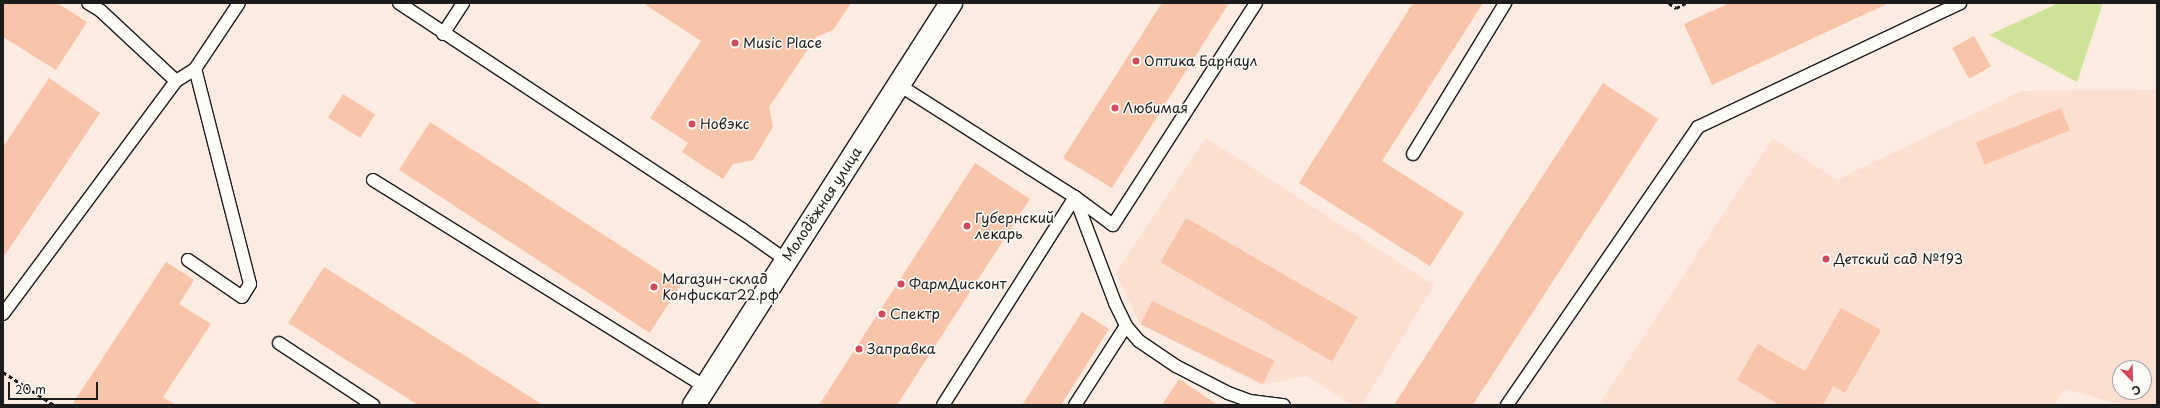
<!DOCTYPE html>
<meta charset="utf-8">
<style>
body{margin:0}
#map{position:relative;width:2160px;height:408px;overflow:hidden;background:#fcebe0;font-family:"Playpen Sans",sans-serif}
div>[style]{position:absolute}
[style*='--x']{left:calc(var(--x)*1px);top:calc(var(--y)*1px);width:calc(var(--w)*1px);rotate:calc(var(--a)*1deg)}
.built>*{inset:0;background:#fbdfd0}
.green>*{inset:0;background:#cee398}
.building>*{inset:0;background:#f8c4aa;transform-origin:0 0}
.path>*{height:2.5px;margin-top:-1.25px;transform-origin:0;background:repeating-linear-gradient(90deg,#1c1c1c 0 4px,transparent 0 7px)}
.roads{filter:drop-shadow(1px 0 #1c1c1c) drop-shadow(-1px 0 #1c1c1c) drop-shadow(0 1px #1c1c1c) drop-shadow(0 -1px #1c1c1c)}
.lane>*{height:12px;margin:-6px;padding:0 6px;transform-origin:6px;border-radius:6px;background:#fdfcf7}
.secondary>*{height:22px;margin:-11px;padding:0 11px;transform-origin:11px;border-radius:11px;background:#fdfcf7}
.dots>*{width:11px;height:11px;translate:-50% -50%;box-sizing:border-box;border:2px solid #fdfcf7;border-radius:50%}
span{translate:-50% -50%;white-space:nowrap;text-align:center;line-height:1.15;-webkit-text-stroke:3px #fdfcf7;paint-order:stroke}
.poi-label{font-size:14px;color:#1c1c1c}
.left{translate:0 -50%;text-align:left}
.street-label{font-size:14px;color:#1c1c1c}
.frame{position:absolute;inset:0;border:4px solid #1c1c1c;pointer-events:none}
.north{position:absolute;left:2112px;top:360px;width:40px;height:40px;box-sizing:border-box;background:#fdfcf7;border:1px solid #a3a29f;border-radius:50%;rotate:157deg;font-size:11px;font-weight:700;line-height:16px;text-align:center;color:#1c1c1c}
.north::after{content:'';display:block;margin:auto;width:14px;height:18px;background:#d1495b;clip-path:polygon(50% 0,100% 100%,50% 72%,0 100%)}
.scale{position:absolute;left:8px;top:382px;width:90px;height:18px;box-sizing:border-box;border:2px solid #1c1c1c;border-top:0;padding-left:5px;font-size:12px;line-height:14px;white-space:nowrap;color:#1c1c1c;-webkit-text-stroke:3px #fdfcf7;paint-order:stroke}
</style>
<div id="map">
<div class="built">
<i style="clip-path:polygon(evenodd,2157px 90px,2157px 405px,2124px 405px,2065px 389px,2054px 405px,1599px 405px,1773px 138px,1837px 180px,2021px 91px,2157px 90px,2120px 368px,2144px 368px,2144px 392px,2120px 392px,2120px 368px)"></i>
<i style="clip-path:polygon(1206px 138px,1434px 285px,1362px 405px,1352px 405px,1307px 376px,1262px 385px,1141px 325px,1116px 273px)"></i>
</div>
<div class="green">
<i style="clip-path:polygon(2059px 3px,2103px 3px,2077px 82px,1989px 35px)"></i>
</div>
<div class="building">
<i style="clip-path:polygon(3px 3px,57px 3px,87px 22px,56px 70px,3px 37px)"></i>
<i style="clip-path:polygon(643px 3px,851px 3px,833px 30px,816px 37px,769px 107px,773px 127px,753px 160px,733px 164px,723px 179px,682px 152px,688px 143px,650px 118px,701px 41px)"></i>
<i style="clip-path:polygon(1162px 3px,1229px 3px,1112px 188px,1063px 158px)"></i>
<i style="clip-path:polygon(1413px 3px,1483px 3px,1382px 161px,1464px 213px,1430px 266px,1299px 183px)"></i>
<i style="clip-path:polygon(1729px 3px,1889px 3px,1712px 85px,1684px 24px)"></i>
<i style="left:1974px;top:36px;width:35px;height:25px;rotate:61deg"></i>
<i style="clip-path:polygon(49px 78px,100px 113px,3px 258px,3px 147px)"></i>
<i style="left:1603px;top:83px;width:66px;height:384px;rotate:33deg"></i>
<i style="left:343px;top:94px;width:38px;height:28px;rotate:32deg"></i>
<i style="left:2061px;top:108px;width:24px;height:92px;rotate:68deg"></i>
<i style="left:430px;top:122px;width:299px;height:57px;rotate:33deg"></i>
<i style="clip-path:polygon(975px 163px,1030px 199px,897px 405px,819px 405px)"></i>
<i style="left:1186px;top:218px;width:198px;height:51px;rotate:30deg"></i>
<i style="clip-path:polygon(166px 262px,194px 280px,179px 304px,211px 324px,163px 397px,176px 405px,77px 405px,73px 403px)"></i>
<i style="clip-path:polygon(324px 267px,543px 405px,418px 405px,288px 323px)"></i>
<i style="left:1152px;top:301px;width:136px;height:26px;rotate:26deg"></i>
<i style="clip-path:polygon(1841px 308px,1881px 330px,1845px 393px,1833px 386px,1823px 405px,1780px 405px,1737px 380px,1758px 344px,1805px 371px)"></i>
<i style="clip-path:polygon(1082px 312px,1109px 329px,1061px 405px,1022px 405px)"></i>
<i style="clip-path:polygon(1179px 379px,1218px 405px,1162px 405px)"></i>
</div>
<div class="path">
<i style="--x:1669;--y:3;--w:9;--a:36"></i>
<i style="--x:1676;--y:8;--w:11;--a:-27"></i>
<i style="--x:3;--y:372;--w:61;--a:32.9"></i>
</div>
<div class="roads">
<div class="lane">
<i style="--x:399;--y:3;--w:411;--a:33.4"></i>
<i style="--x:742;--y:229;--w:54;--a:35.2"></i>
<i style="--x:443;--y:34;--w:37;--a:-57"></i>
<i style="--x:176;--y:81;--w:22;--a:-32"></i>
<i style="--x:195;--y:69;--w:79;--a:-56.3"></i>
<i style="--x:899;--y:85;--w:209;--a:32.5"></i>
<i style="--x:1075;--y:197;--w:113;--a:69.3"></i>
<i style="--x:1115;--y:303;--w:25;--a:64"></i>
<i style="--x:1126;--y:326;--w:20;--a:49"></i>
<i style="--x:1139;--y:341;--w:45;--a:34"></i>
<i style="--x:1176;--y:366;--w:59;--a:27.4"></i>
<i style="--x:1228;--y:393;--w:23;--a:20"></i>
<i style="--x:1250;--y:401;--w:34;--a:7"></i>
<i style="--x:1413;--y:154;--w:177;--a:-58.6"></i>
<i style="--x:373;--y:180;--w:391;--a:31.9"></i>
<i style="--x:188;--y:260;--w:65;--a:34.4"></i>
<i style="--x:242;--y:297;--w:15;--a:-58"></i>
<i style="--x:250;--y:284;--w:222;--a:-104.3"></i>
<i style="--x:3;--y:314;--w:290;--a:-53.4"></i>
<i style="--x:176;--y:81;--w:103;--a:-137"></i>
<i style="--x:101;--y:11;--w:15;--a:-148"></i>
<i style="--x:279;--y:343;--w:113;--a:33.4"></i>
<i style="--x:943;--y:405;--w:246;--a:-57.6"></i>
<i style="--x:1075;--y:197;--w:47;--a:36.4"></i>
<i style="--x:1113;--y:225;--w:264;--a:-57.2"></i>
<i style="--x:1075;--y:405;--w:94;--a:-57.2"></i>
<i style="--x:1507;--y:405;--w:337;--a:-55.5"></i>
<i style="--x:1698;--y:127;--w:290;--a:-25.3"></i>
</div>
<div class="secondary">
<i style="--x:694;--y:405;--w:477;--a:-57.4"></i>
</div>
</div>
<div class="dots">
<i style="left:735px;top:43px;background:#d1495b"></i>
<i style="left:1136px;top:61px;background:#d1495b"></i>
<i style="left:1115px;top:108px;background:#d1495b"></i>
<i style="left:692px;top:124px;background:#d1495b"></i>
<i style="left:967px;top:226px;background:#d1495b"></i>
<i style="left:1826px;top:259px;background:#d1495b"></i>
<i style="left:901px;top:284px;background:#d1495b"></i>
<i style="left:654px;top:287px;background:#d1495b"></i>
<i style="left:882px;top:314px;background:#d1495b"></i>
<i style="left:859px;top:349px;background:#d1495b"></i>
</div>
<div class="poi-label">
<span class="left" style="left:743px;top:43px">Music Place</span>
<span class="left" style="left:1144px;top:61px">Оптика Барнаул</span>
<span class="left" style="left:1123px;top:108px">Любимая</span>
<span class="left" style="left:700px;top:124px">Новэкс</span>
<span class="left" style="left:975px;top:226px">Губернский<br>лекарь</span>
<span class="left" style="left:1834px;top:259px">Детский сад №193</span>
<span class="left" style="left:662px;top:287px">Магазин-склад<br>Конфискат22.рф</span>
<span class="left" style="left:909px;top:284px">ФармДисконт</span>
<span class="left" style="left:890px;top:314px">Спектр</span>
<span class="left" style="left:867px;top:349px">Заправка</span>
</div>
<div class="street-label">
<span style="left:822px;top:204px;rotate:-57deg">Молодёжная улица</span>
</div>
<div class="frame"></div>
<div class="north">С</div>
<div class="scale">20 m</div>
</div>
